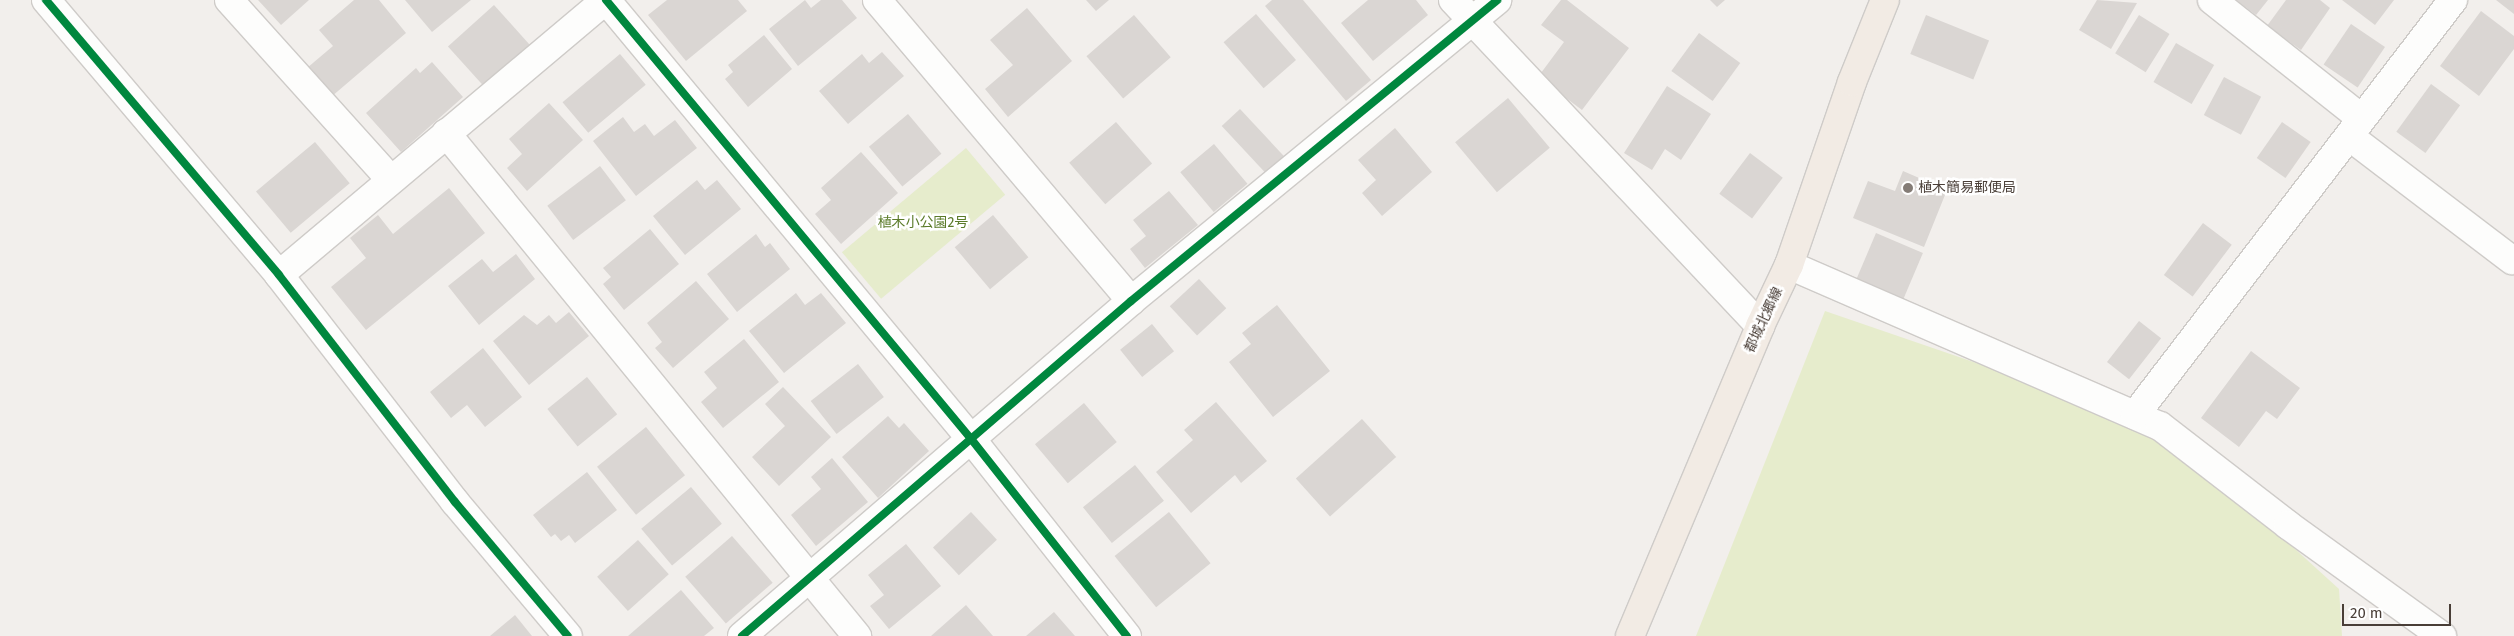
<!DOCTYPE html>
<meta charset="utf-8">
<style>
body{margin:0}
#map{position:relative;width:2514px;height:636px;overflow:hidden;background:#f2efec;font-family:"Fira Sans","Noto Sans JP",sans-serif}
div>[style]{position:absolute}
[style*='--x']{left:calc(var(--x)*1px);top:calc(var(--y)*1px);width:calc(var(--w)*1px);rotate:calc(var(--a)*1deg)}
.green>*{inset:0;background:#e6eccc;transform-origin:0 0}
.building>*{inset:0;background:#dad6d3;transform-origin:0 0}
.roads{filter:drop-shadow(1px 0 #cecbc8) drop-shadow(-1px 0 #cecbc8) drop-shadow(0 1px #cecbc8) drop-shadow(0 -1px #cecbc8)}
.minor>*{height:28px;margin:-14px;padding:0 14px;transform-origin:14px;border-radius:14px;background:#fdfdfc}
.primary>*{height:28px;margin:-14px;padding:0 14px;transform-origin:14px;border-radius:14px;background:#f2ebe4}
.cycleway>*{height:8px;margin:-4px;padding:0 4px;transform-origin:4px;border-radius:4px;background:#00873e}
.dots>*{width:14px;height:14px;translate:-50% -50%;box-sizing:border-box;border:2px solid #fff;border-radius:50%}
span{translate:-50% -50%;white-space:nowrap;text-align:center;line-height:1.15;-webkit-text-stroke:5px #fff;paint-order:stroke}
.poi-label{font-size:14px;color:#493e37}
.left{translate:0 -50%;text-align:left}
.park-label{font-size:14px;color:#5b7b2a}
.street-label{font-size:14px;color:#493e37}
.scale{position:absolute;left:2342px;top:604px;width:109px;height:22px;box-sizing:border-box;border:2px solid #493e37;border-top:0;padding-left:6px;font-size:15px;line-height:18px;white-space:nowrap;color:#493e37;-webkit-text-stroke:4px #fff;paint-order:stroke}
</style>
<div id="map">
<div class="green">
<i style="left:966px;top:148px;width:61px;height:162px;rotate:50deg"></i>
<i style="clip-path:polygon(1825px 311px,2160px 426px,2339px 589px,2342px 636px,1696px 636px)"></i>
</div>
<div class="building">
<i style="clip-path:polygon(258px 0,309px 0,281px 25px)"></i>
<i style="clip-path:polygon(354px 0,379px 0,406px 33px,331px 97px,307px 68px,333px 46px,319px 30px)"></i>
<i style="clip-path:polygon(405px 0,471px 0,432px 32px)"></i>
<i style="clip-path:polygon(667px 0,738px 0,747px 11px,686px 61px,648px 15px)"></i>
<i style="clip-path:polygon(805px 0,811px 8px,821px 0,842px 0,857px 18px,798px 66px,769px 29px)"></i>
<i style="clip-path:polygon(1086px 0,1109px 0,1096px 11px)"></i>
<i style="clip-path:polygon(1272px 0,1303px 0,1371px 80px,1346px 101px,1265px 6px)"></i>
<i style="clip-path:polygon(1368px 0,1416px 0,1428px 15px,1373px 61px,1341px 23px)"></i>
<i style="clip-path:polygon(1561px 0,1567px 0,1629px 48px,1582px 110px,1538px 77px,1564px 42px,1541px 25px)"></i>
<i style="clip-path:polygon(1710px 0,1725px 0,1717px 7px)"></i>
<i style="clip-path:polygon(2097px 0,2137px 3px,2111px 49px,2079px 30px)"></i>
<i style="clip-path:polygon(2236px 0,2268px 0,2256px 15px)"></i>
<i style="clip-path:polygon(2286px 0,2320px 0,2330px 8px,2301px 50px,2267px 26px)"></i>
<i style="clip-path:polygon(2342px 0,2394px 0,2375px 25px)"></i>
<i style="clip-path:polygon(2496px 0,2514px 0,2514px 14px)"></i>
<i style="left:494px;top:5px;width:54px;height:62px;rotate:48deg"></i>
<i style="clip-path:polygon(1027px 8px,1072px 61px,1008px 117px,985px 89px,1013px 65px,990px 40px)"></i>
<i style="clip-path:polygon(2481px 11px,2514px 36px,2514px 49px,2479px 96px,2440px 66px)"></i>
<i style="left:1256px;top:14px;width:61px;height:43px;rotate:49deg"></i>
<i style="left:1134px;top:15px;width:56px;height:63px;rotate:49deg"></i>
<i style="left:1926px;top:15px;width:68px;height:42px;rotate:22deg"></i>
<i style="left:2139px;top:15px;width:36px;height:45px;rotate:32deg"></i>
<i style="left:2351px;top:24px;width:41px;height:49px;rotate:34deg"></i>
<i style="left:1699px;top:33px;width:51px;height:47px;rotate:36deg"></i>
<i style="clip-path:polygon(764px 35px,792px 69px,748px 107px,725px 79px,733px 72px,728px 65px)"></i>
<i style="left:2176px;top:43px;width:44px;height:45px;rotate:30deg"></i>
<i style="clip-path:polygon(882px 52px,904px 76px,848px 124px,819px 91px,862px 54px,869px 63px)"></i>
<i style="left:620px;top:54px;width:40px;height:75px;rotate:50deg"></i>
<i style="clip-path:polygon(432px 62px,463px 97px,401px 152px,366px 113px,416px 68px,420px 73px)"></i>
<i style="left:2224px;top:77px;width:42px;height:43px;rotate:28deg"></i>
<i style="left:2431px;top:84px;width:36px;height:59px;rotate:36deg"></i>
<i style="clip-path:polygon(1667px 86px,1711px 114px,1681px 160px,1665px 149px,1652px 170px,1624px 153px)"></i>
<i style="left:1508px;top:98px;width:65px;height:69px;rotate:50deg"></i>
<i style="clip-path:polygon(549px 103px,583px 140px,527px 191px,507px 168px,522px 154px,509px 139px)"></i>
<i style="left:1240px;top:109px;width:67px;height:25px;rotate:47deg"></i>
<i style="left:908px;top:114px;width:52px;height:51px;rotate:50deg"></i>
<i style="clip-path:polygon(623px 117px,634px 132px,645px 124px,654px 136px,675px 120px,697px 148px,636px 196px,593px 141px)"></i>
<i style="left:1116px;top:122px;width:55px;height:62px;rotate:49deg"></i>
<i style="left:2282px;top:122px;width:35px;height:44px;rotate:35deg"></i>
<i style="clip-path:polygon(1395px 128px,1432px 172px,1382px 216px,1362px 193px,1376px 180px,1358px 160px)"></i>
<i style="left:315px;top:142px;width:54px;height:77px;rotate:50deg"></i>
<i style="left:1214px;top:144px;width:52px;height:44px;rotate:50deg"></i>
<i style="clip-path:polygon(861px 152px,898px 193px,841px 244px,815px 214px,831px 200px,821px 188px)"></i>
<i style="left:1750px;top:153px;width:41px;height:51px;rotate:37deg"></i>
<i style="left:600px;top:166px;width:43px;height:66px;rotate:53deg"></i>
<i style="clip-path:polygon(1903px 171px,1947px 190px,1924px 247px,1853px 218px,1868px 181px,1895px 191px)"></i>
<i style="clip-path:polygon(697px 180px,705px 190px,717px 180px,741px 209px,685px 255px,653px 216px)"></i>
<i style="clip-path:polygon(449px 188px,485px 233px,366px 330px,331px 287px,366px 258px,350px 238px,378px 215px,393px 234px)"></i>
<i style="clip-path:polygon(1169px 191px,1198px 225px,1145px 268px,1130px 249px,1146px 236px,1133px 220px)"></i>
<i style="left:993px;top:215px;width:55px;height:50px;rotate:50deg"></i>
<i style="left:2203px;top:223px;width:36px;height:65px;rotate:37deg"></i>
<i style="clip-path:polygon(650px 229px,679px 264px,624px 310px,603px 284px,611px 277px,603px 268px)"></i>
<i style="left:1876px;top:233px;width:51px;height:53px;rotate:23deg"></i>
<i style="clip-path:polygon(756px 234px,765px 247px,770px 243px,790px 269px,737px 312px,707px 274px)"></i>
<i style="clip-path:polygon(516px 254px,535px 279px,479px 325px,448px 286px,482px 259px,493px 272px)"></i>
<i style="left:1199px;top:279px;width:40px;height:40px;rotate:47deg"></i>
<i style="clip-path:polygon(696px 281px,729px 319px,673px 368px,655px 348px,662px 342px,647px 323px)"></i>
<i style="clip-path:polygon(796px 293px,805px 305px,821px 293px,846px 323px,784px 373px,749px 331px)"></i>
<i style="clip-path:polygon(1277px 305px,1330px 371px,1273px 417px,1229px 362px,1251px 344px,1242px 333px)"></i>
<i style="clip-path:polygon(569px 312px,589px 336px,529px 385px,493px 341px,524px 315px,537px 325px,549px 315px,556px 323px)"></i>
<i style="left:2139px;top:321px;width:28px;height:52px;rotate:38deg"></i>
<i style="left:1152px;top:324px;width:35px;height:41px;rotate:51deg"></i>
<i style="clip-path:polygon(744px 339px,779px 382px,723px 428px,701px 402px,717px 388px,704px 372px)"></i>
<i style="clip-path:polygon(483px 348px,522px 397px,485px 427px,467px 405px,451px 418px,430px 392px)"></i>
<i style="clip-path:polygon(2251px 351px,2300px 388px,2277px 419px,2266px 411px,2239px 447px,2201px 418px)"></i>
<i style="left:858px;top:364px;width:42px;height:60px;rotate:52deg"></i>
<i style="left:587px;top:377px;width:48px;height:51px;rotate:51deg"></i>
<i style="clip-path:polygon(783px 387px,831px 437px,779px 486px,752px 457px,785px 426px,765px 404px)"></i>
<i style="clip-path:polygon(1216px 402px,1267px 461px,1241px 483px,1235px 475px,1191px 513px,1156px 472px,1193px 440px,1184px 430px)"></i>
<i style="left:1084px;top:403px;width:51px;height:64px;rotate:50deg"></i>
<i style="clip-path:polygon(888px 416px,899px 428px,904px 423px,929px 451px,878px 498px,842px 457px)"></i>
<i style="left:1362px;top:419px;width:51px;height:89px;rotate:48deg"></i>
<i style="left:646px;top:427px;width:62px;height:63px;rotate:51deg"></i>
<i style="clip-path:polygon(832px 458px,868px 502px,816px 546px,791px 515px,821px 489px,811px 477px)"></i>
<i style="left:1135px;top:465px;width:46px;height:67px;rotate:51deg"></i>
<i style="clip-path:polygon(587px 472px,617px 510px,575px 543px,569px 535px,561px 541px,555px 534px,551px 537px,533px 515px)"></i>
<i style="left:691px;top:487px;width:48px;height:65px;rotate:50deg"></i>
<i style="left:971px;top:512px;width:38px;height:52px;rotate:47deg"></i>
<i style="left:1169px;top:512px;width:66px;height:70px;rotate:51deg"></i>
<i style="left:732px;top:536px;width:62px;height:62px;rotate:49deg"></i>
<i style="left:638px;top:540px;width:46px;height:55px;rotate:48deg"></i>
<i style="clip-path:polygon(906px 544px,941px 586px,889px 629px,870px 606px,884px 595px,868px 575px)"></i>
<i style="clip-path:polygon(681px 590px,714px 628px,704px 636px,628px 636px)"></i>
<i style="clip-path:polygon(966px 605px,993px 636px,931px 636px)"></i>
<i style="clip-path:polygon(1054px 612px,1075px 636px,1026px 636px)"></i>
<i style="clip-path:polygon(515px 615px,532px 636px,490px 636px)"></i>
</div>
<div class="roads">
<div class="minor">
<i style="--x:46;--y:0;--w:360;--a:49.7"></i>
<i style="--x:279;--y:275;--w:287;--a:52.2"></i>
<i style="--x:455;--y:502;--w:175;--a:49.9"></i>
<i style="--x:229;--y:0;--w:242;--a:48"></i>
<i style="--x:606;--y:0;--w:572;--a:50.25"></i>
<i style="--x:972;--y:440;--w:250;--a:51.7"></i>
<i style="--x:877;--y:0;--w:394;--a:49.8"></i>
<i style="--x:1453;--y:0;--w:448;--a:46.7"></i>
<i style="--x:2212;--y:0;--w:191;--a:38.4"></i>
<i style="--x:446;--y:133;--w:650;--a:50.75"></i>
<i style="--x:2349;--y:136;--w:205;--a:37.3"></i>
<i style="--x:1789;--y:265;--w:404;--a:23.5"></i>
<i style="--x:2160;--y:426;--w:162;--a:37.7"></i>
<i style="--x:2288;--y:525;--w:190;--a:35.8"></i>
<i style="--x:279;--y:275;--w:426;--a:-40.1"></i>
<i style="--x:2135;--y:415;--w:523;--a:-52.54"></i>
<i style="--x:742;--y:636;--w:513;--a:-40.73"></i>
<i style="--x:1131;--y:301;--w:474;--a:-39.4"></i>
</div>
<div class="primary">
<i style="--x:1630;--y:636;--w:336;--a:-67.2"></i>
<i style="--x:1760;--y:326;--w:68;--a:-64.6"></i>
<i style="--x:1789;--y:265;--w:194;--a:-71"></i>
<i style="--x:1852;--y:82;--w:88;--a:-68.1"></i>
</div>
</div>
<div class="cycleway">
<i style="--x:46;--y:0;--w:360;--a:49.7"></i>
<i style="--x:279;--y:275;--w:287;--a:52.2"></i>
<i style="--x:455;--y:502;--w:175;--a:49.9"></i>
<i style="--x:606;--y:0;--w:572;--a:50.25"></i>
<i style="--x:972;--y:440;--w:250;--a:51.7"></i>
<i style="--x:742;--y:636;--w:513;--a:-40.73"></i>
<i style="--x:1131;--y:301;--w:474;--a:-39.4"></i>
</div>
<div class="dots">
<i style="left:1908px;top:188px;background:#847c76"></i>
</div>
<div class="poi-label">
<span class="left" style="left:1918px;top:188px">植木簡易郵便局</span>
</div>
<div class="park-label">
<span style="left:923px;top:223px">植木小公園2号</span>
</div>
<div class="street-label">
<span style="left:1764px;top:320px;rotate:-65deg">都城北郷線</span>
</div>
<div class="scale">20 m</div>
</div>
